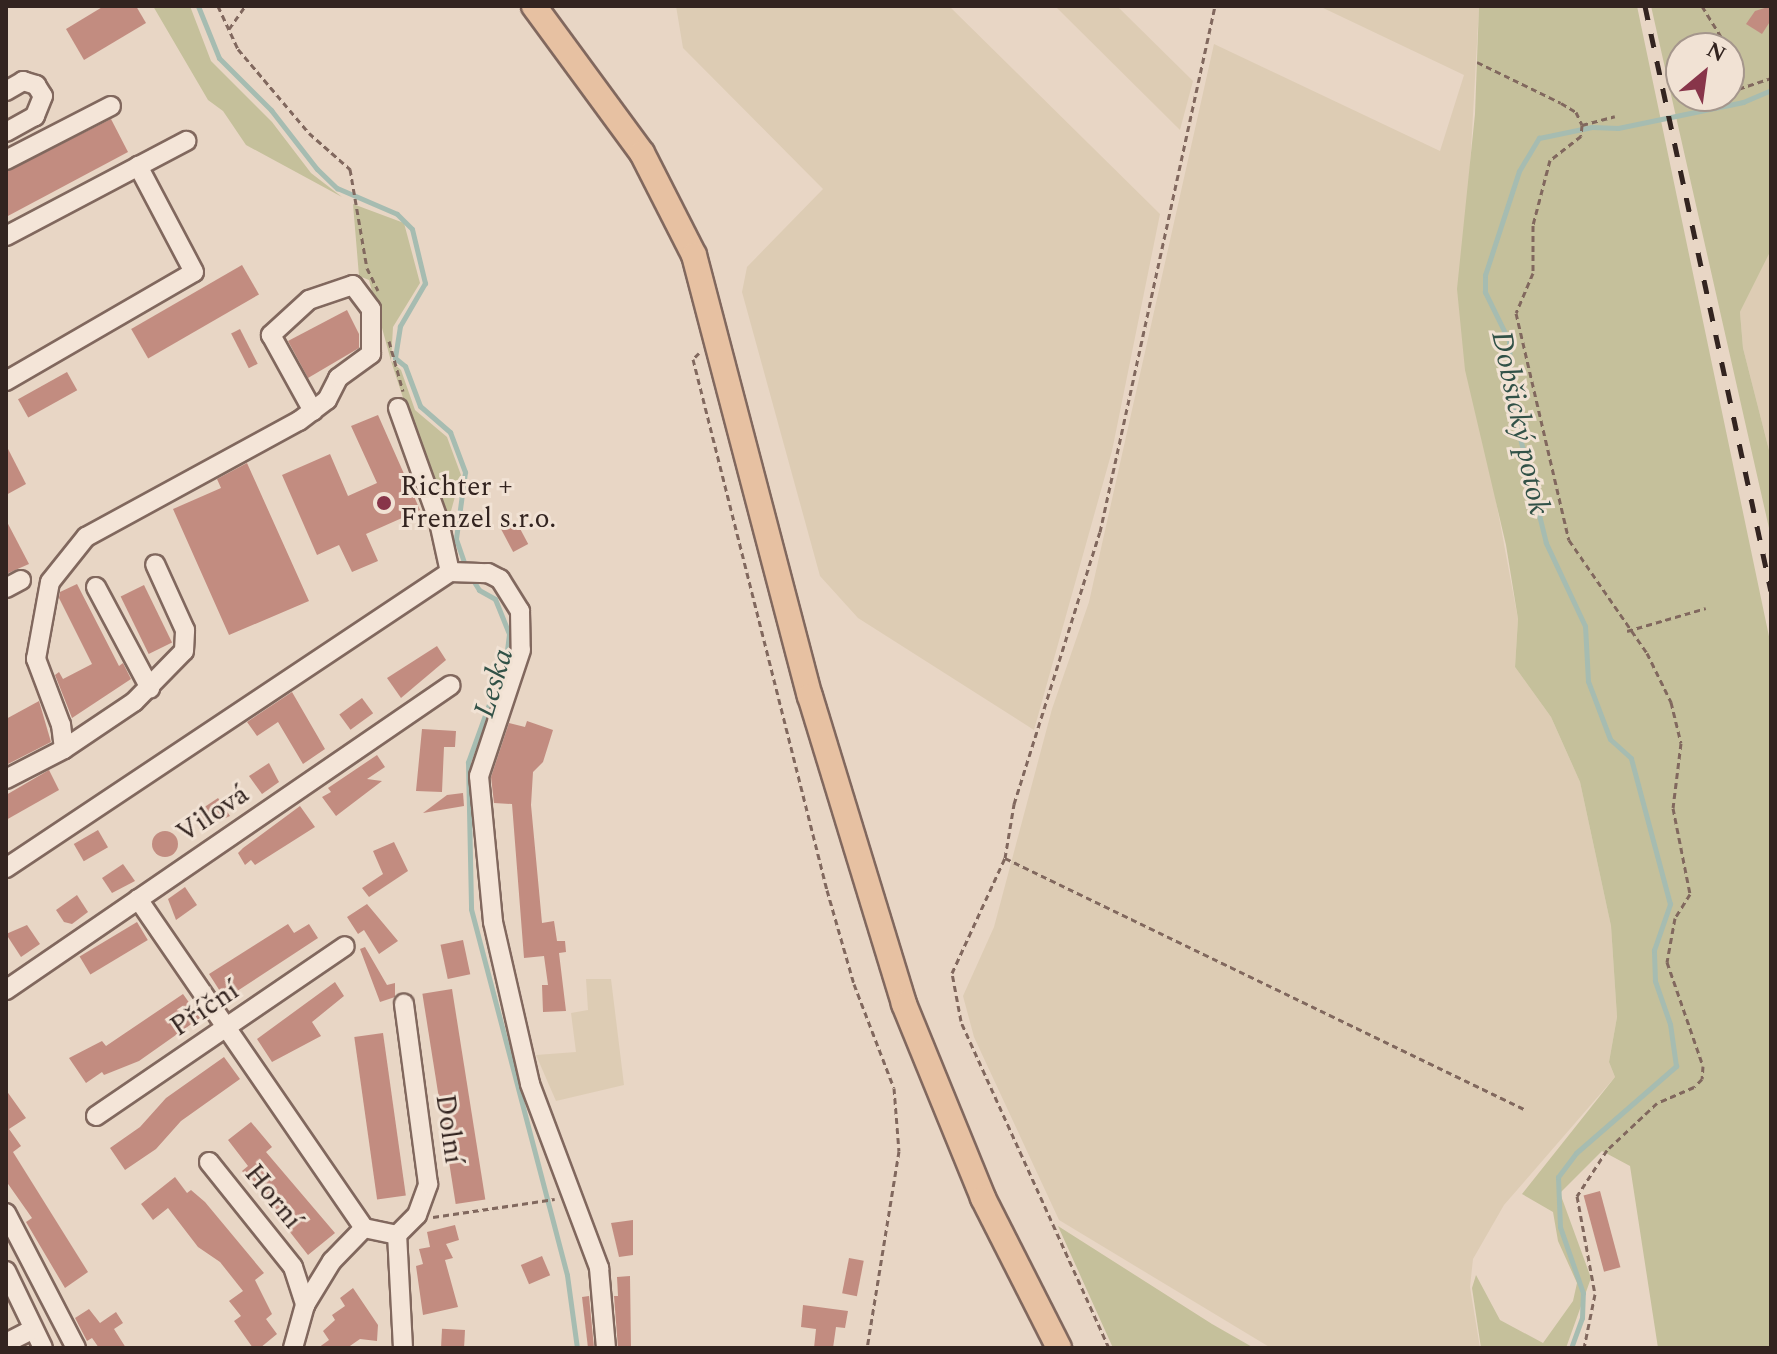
<!DOCTYPE html>
<meta charset="utf-8">
<style>
body{margin:0}
#map{position:relative;width:1777px;height:1354px;overflow:hidden;background:#e8d6c5;font-family:Spectral,serif}
div>[style]{position:absolute}
[style*='--x']{left:calc(var(--x)*1px);top:calc(var(--y)*1px);width:calc(var(--w)*1px);rotate:calc(var(--a)*1deg)}
.farmland>*{inset:0;background:#ddccb4}
.green>*{inset:0;background:#c5c09b}
.stream>*{height:5px;margin:-2.5px;padding:0 2.5px;transform-origin:2.5px;border-radius:2.5px;background:#a6bcb1}
.building>*{inset:0;background:#c28c80;transform-origin:0 0}
.round{border-radius:50%}
.path>*{height:3px;margin-top:-1.5px;transform-origin:0;background:repeating-linear-gradient(90deg,#81685e 0 6px,transparent 0 10px)}
.roads{filter:drop-shadow(2px 0 #81685e) drop-shadow(-2px 0 #81685e) drop-shadow(0 2px #81685e) drop-shadow(0 -2px #81685e)}
.minor>*{height:18px;margin:-9px;padding:0 9px;transform-origin:9px;border-radius:9px;background:#f4e5d8}
.major>*{height:24px;margin:-12px;padding:0 12px;transform-origin:12px;border-radius:12px;background:#e7c1a2}
.rail>*{height:5px;margin-top:-2.5px;transform-origin:0;background:repeating-linear-gradient(90deg,#332420 0 14px,transparent 0 28px)}
.dots>*{width:22px;height:22px;translate:-50% -50%;box-sizing:border-box;border:4px solid #f1e2d4;border-radius:50%}
span{translate:-50% -50%;white-space:nowrap;text-align:center;line-height:1.15;-webkit-text-stroke:6px #f1e2d4;paint-order:stroke}
.poi-label{font-size:28px;color:#332420}
.left{translate:0 -50%;text-align:left}
.street-label{font-size:28px;color:#332420}
.water-label{font-size:30px;color:#315147;font-style:italic}
.frame{position:absolute;inset:0;border:8px solid #332420;pointer-events:none}
.north{position:absolute;left:1665px;top:32px;width:80px;height:80px;box-sizing:border-box;background:#f1e2d4;border:2px solid #a5968c;border-radius:50%;rotate:29deg;font-size:22px;font-weight:700;line-height:32px;text-align:center;color:#332420}
.north::after{content:'';display:block;margin:auto;width:28px;height:36px;background:#88354a;clip-path:polygon(50% 0,100% 100%,50% 72%,0 100%)}
</style>
<div id="map">
<div class="farmland">
<i style="clip-path:polygon(676px 6px,949px 6px,1160px 214px,1112px 451px,1034px 730px,858px 618px,820px 576px,742px 292px,747px 267px,823px 189px,683px 48px)"></i>
<i style="clip-path:polygon(1055px 6px,1117px 6px,1193px 81px,1180px 130px)"></i>
<i style="clip-path:polygon(1319px 6px,1479px 6px,1469px 187px,1490px 469px,1518px 619px,1515px 667px,1551px 717px,1580px 782px,1611px 926px,1617px 1017px,1609px 1062px,1615px 1077px,1504px 1205px,1473px 1259px,1470px 1287px,1480px 1348px,1271px 1348px,1059px 1220px,974px 1037px,963px 996px,994px 927px,1052px 709px,1089px 602px,1214px 44px,1440px 151px,1464px 75px)"></i>
<i style="clip-path:polygon(1771px 250px,1771px 458px,1743px 348px,1740px 312px)"></i>
<i style="clip-path:polygon(586px 979px,611px 979px,624px 1085px,556px 1101px,536px 1055px,576px 1052px,571px 1013px,588px 1010px)"></i>
</div>
<div class="green">
<i style="clip-path:polygon(153px 6px,190px 6px,211px 61px,272px 122px,311px 173px,342px 197px,246px 145px,223px 111px,208px 100px)"></i>
<i style="clip-path:polygon(1479px 6px,1637px 6px,1771px 646px,1771px 1348px,1658px 1348px,1630px 1166px,1602px 1151px,1560px 1193px,1591px 1278px,1566px 1348px,1481px 1348px,1472px 1288px,1476px 1275px,1500px 1320px,1543px 1343px,1573px 1301px,1577px 1283px,1558px 1241px,1553px 1212px,1522px 1194px,1615px 1077px,1609px 1062px,1617px 1017px,1611px 926px,1580px 782px,1551px 717px,1515px 667px,1518px 619px,1506px 545px,1465px 370px,1457px 289px,1475px 114px)"></i>
<i style="clip-path:polygon(evenodd,1651px 6px,1771px 6px,1771px 250px,1740px 312px,1743px 348px,1771px 458px,1771px 537px,1651px 6px,1681px 48px,1729px 48px,1729px 96px,1681px 96px,1681px 48px)"></i>
<i style="clip-path:polygon(353px 204px,404px 223px,420px 283px,393px 327px,391px 361px,401px 370px,415px 410px,447px 437px,461px 475px,446px 529px,391px 361px,369px 280px,359px 276px)"></i>
<i style="clip-path:polygon(1058px 1226px,1212px 1324px,1254px 1348px,1113px 1348px)"></i>
</div>
<div class="stream">
<i style="--x:198;--y:6;--w:56;--a:68"></i>
<i style="--x:219;--y:58;--w:74;--a:45"></i>
<i style="--x:271;--y:110;--w:75;--a:52.1"></i>
<i style="--x:317;--y:169;--w:28;--a:44"></i>
<i style="--x:337;--y:188;--w:65;--a:23.4"></i>
<i style="--x:397;--y:214;--w:21;--a:45"></i>
<i style="--x:412;--y:229;--w:56;--a:76.5"></i>
<i style="--x:425;--y:283;--w:50;--a:120.2"></i>
<i style="--x:400;--y:326;--w:32;--a:99"></i>
<i style="--x:395;--y:358;--w:13;--a:39"></i>
<i style="--x:405;--y:366;--w:43;--a:69.4"></i>
<i style="--x:420;--y:406;--w:40;--a:41"></i>
<i style="--x:450;--y:432;--w:43;--a:69.4"></i>
<i style="--x:465;--y:472;--w:68;--a:97.7"></i>
<i style="--x:456;--y:539;--w:31;--a:71"></i>
<i style="--x:471;--y:577;--w:15;--a:58"></i>
<i style="--x:479;--y:590;--w:18;--a:29"></i>
<i style="--x:495;--y:599;--w:38;--a:68"></i>
<i style="--x:509;--y:634;--w:23;--a:97"></i>
<i style="--x:506;--y:657;--w:112;--a:109.9"></i>
<i style="--x:468;--y:762;--w:147;--a:88.8"></i>
<i style="--x:471;--y:909;--w:378;--a:75.3"></i>
<i style="--x:567;--y:1275;--w:74;--a:82.2"></i>
<i style="--x:1571;--y:1348;--w:32;--a:-70"></i>
<i style="--x:1582;--y:1318;--w:25;--a:-88"></i>
<i style="--x:1583;--y:1293;--w:70;--a:-109.2"></i>
<i style="--x:1560;--y:1227;--w:50;--a:-92.3"></i>
<i style="--x:1558;--y:1177;--w:30;--a:-53"></i>
<i style="--x:1576;--y:1153;--w:133;--a:-41"></i>
<i style="--x:1676;--y:1066;--w:42;--a:-98.1"></i>
<i style="--x:1670;--y:1024;--w:46;--a:-109.2"></i>
<i style="--x:1655;--y:981;--w:31;--a:-92"></i>
<i style="--x:1654;--y:950;--w:49;--a:-70.8"></i>
<i style="--x:1670;--y:904;--w:151;--a:-105"></i>
<i style="--x:1631;--y:758;--w:28;--a:-138"></i>
<i style="--x:1610;--y:739;--w:62;--a:-110.8"></i>
<i style="--x:1588;--y:681;--w:55;--a:-93.1"></i>
<i style="--x:1585;--y:626;--w:92;--a:-115.2"></i>
<i style="--x:1546;--y:543;--w:145;--a:-103.9"></i>
<i style="--x:1511;--y:402;--w:61;--a:-91.9"></i>
<i style="--x:1509;--y:341;--w:55;--a:-116.1"></i>
<i style="--x:1485;--y:292;--w:17;--a:-90"></i>
<i style="--x:1485;--y:275;--w:109;--a:-71.9"></i>
<i style="--x:1519;--y:171;--w:39;--a:-59"></i>
<i style="--x:1539;--y:138;--w:54;--a:-11.7"></i>
<i style="--x:1592;--y:127;--w:26;--a:2"></i>
<i style="--x:1618;--y:128;--w:128;--a:-11.7"></i>
<i style="--x:1743;--y:102;--w:30;--a:-23"></i>
</div>
<div class="building">
<i style="clip-path:polygon(104px 6px,136px 6px,146px 23px,84px 60px,66px 29px)"></i>
<i style="clip-path:polygon(1771px 6px,1771px 20px,1762px 34px,1746px 24px,1755px 11px)"></i>
<i style="clip-path:polygon(111px 119px,128px 152px,6px 217px,6px 172px)"></i>
<i style="left:242px;top:265px;width:34px;height:128px;rotate:60deg"></i>
<i style="clip-path:polygon(347px 310px,359px 334px,359px 348px,308px 378px,288px 341px)"></i>
<i style="left:240px;top:329px;width:39px;height:10px;rotate:63deg"></i>
<i style="left:67px;top:372px;width:21px;height:56px;rotate:61deg"></i>
<i style="clip-path:polygon(378px 415px,420px 510px,366px 534px,378px 561px,352px 572px,339px 545px,317px 555px,282px 475px,330px 454px,348px 496px,377px 483px,351px 426px)"></i>
<i style="clip-path:polygon(6px 445px,26px 484px,6px 495px)"></i>
<i style="clip-path:polygon(247px 463px,309px 601px,229px 635px,173px 509px,221px 488px,217px 479px)"></i>
<i style="clip-path:polygon(6px 520px,29px 564px,6px 574px)"></i>
<i style="left:516px;top:521px;width:26px;height:17px;rotate:62deg"></i>
<i style="clip-path:polygon(77px 584px,119px 666px,123px 663px,131px 679px,72px 718px,55px 675px,59px 672px,63px 679px,92px 664px,59px 598px,60px 592px)"></i>
<i style="left:144px;top:585px;width:64px;height:26px;rotate:64deg"></i>
<i style="clip-path:polygon(437px 646px,446px 660px,401px 698px,387px 678px)"></i>
<i style="clip-path:polygon(292px 692px,325px 749px,303px 764px,278px 722px,257px 736px,247px 722px)"></i>
<i style="left:362px;top:698px;width:19px;height:28px;rotate:54deg"></i>
<i style="clip-path:polygon(39px 701px,51px 742px,6px 765px,6px 719px)"></i>
<i style="clip-path:polygon(527px 721px,553px 730px,543px 762px,533px 772px,531px 805px,542px 923px,554px 921px,557px 941px,565px 941px,566px 952px,559px 953px,566px 1011px,543px 1012px,542px 985px,548px 985px,544px 956px,524px 958px,512px 804px,494px 803px,491px 777px,509px 723px,525px 727px)"></i>
<i style="clip-path:polygon(422px 729px,456px 731px,455px 747px,444px 747px,442px 792px,416px 791px)"></i>
<i style="clip-path:polygon(377px 755px,385px 767px,367px 779px,382px 781px,336px 816px,322px 797px,331px 792px,328px 788px)"></i>
<i style="clip-path:polygon(269px 763px,279px 782px,262px 794px,249px 776px)"></i>
<i style="clip-path:polygon(49px 770px,59px 790px,6px 820px,6px 795px)"></i>
<i style="clip-path:polygon(463px 793px,464px 806px,423px 813px,447px 795px)"></i>
<i style="clip-path:polygon(218px 798px,230px 816px,204px 828px,194px 814px)"></i>
<i style="clip-path:polygon(300px 806px,315px 827px,255px 865px,251px 860px,245px 865px,238px 853px,243px 848px)"></i>
<i style="left:98px;top:830px;width:20px;height:28px;rotate:60deg"></i>
<i class="round" style="left:152px;top:831px;width:26px;height:26px"></i>
<i style="clip-path:polygon(394px 842px,408px 871px,369px 897px,362px 888px,383px 874px,373px 851px)"></i>
<i style="clip-path:polygon(123px 864px,135px 881px,112px 893px,102px 878px)"></i>
<i style="clip-path:polygon(185px 887px,197px 905px,176px 920px,168px 899px)"></i>
<i style="clip-path:polygon(77px 895px,88px 912px,72px 924px,64px 922px,56px 910px)"></i>
<i style="clip-path:polygon(367px 904px,398px 941px,379px 954px,364px 930px,358px 934px,347px 917px)"></i>
<i style="left:137px;top:922px;width:21px;height:67px;rotate:59deg"></i>
<i style="clip-path:polygon(288px 924px,294px 933px,309px 924px,318px 938px,225px 999px,209px 974px)"></i>
<i style="clip-path:polygon(27px 925px,40px 944px,21px 957px,6px 934px)"></i>
<i style="left:463px;top:940px;width:35px;height:23px;rotate:78deg"></i>
<i style="clip-path:polygon(365px 947px,387px 985px,395px 983px,395px 997px,380px 1002px,360px 949px)"></i>
<i style="clip-path:polygon(335px 982px,344px 996px,312px 1022px,321px 1036px,272px 1062px,257px 1039px)"></i>
<i style="left:452px;top:989px;width:213px;height:30px;rotate:81deg"></i>
<i style="clip-path:polygon(183px 994px,200px 1018px,139px 1061px,104px 1075px,102px 1072px,86px 1083px,69px 1058px,102px 1041px,106px 1046px)"></i>
<i style="left:383px;top:1033px;width:164px;height:29px;rotate:82deg"></i>
<i style="clip-path:polygon(224px 1057px,240px 1079px,181px 1121px,156px 1149px,125px 1170px,110px 1148px,140px 1127px,166px 1098px)"></i>
<i style="clip-path:polygon(6px 1090px,26px 1118px,9px 1129px,21px 1146px,13px 1152px,88px 1272px,65px 1288px,26px 1222px,32px 1218px,6px 1181px)"></i>
<i style="clip-path:polygon(251px 1122px,272px 1147px,266px 1152px,335px 1233px,308px 1255px,242px 1171px,248px 1166px,228px 1140px)"></i>
<i style="clip-path:polygon(175px 1177px,187px 1193px,191px 1190px,205px 1202px,264px 1273px,255px 1280px,272px 1314px,266px 1319px,277px 1334px,260px 1348px,253px 1348px,234px 1321px,241px 1316px,229px 1301px,243px 1291px,220px 1262px,198px 1247px,168px 1208px,153px 1220px,141px 1204px)"></i>
<i style="left:1600px;top:1191px;width:79px;height:17px;rotate:75deg"></i>
<i style="clip-path:polygon(633px 1220px,633px 1255px,619px 1257px,611px 1223px)"></i>
<i style="clip-path:polygon(455px 1225px,459px 1240px,446px 1244px,453px 1258px,445px 1260px,458px 1307px,423px 1315px,416px 1266px,423px 1264px,419px 1249px,430px 1247px,427px 1232px)"></i>
<i style="left:542px;top:1256px;width:21px;height:23px;rotate:67deg"></i>
<i style="left:849px;top:1258px;width:15px;height:36px;rotate:11deg"></i>
<i style="clip-path:polygon(630px 1276px,631px 1348px,618px 1348px,614px 1296px,618px 1296px,617px 1277px)"></i>
<i style="clip-path:polygon(353px 1288px,378px 1325px,377px 1341px,360px 1339px,347px 1348px,318px 1348px,329px 1340px,323px 1331px,335px 1320px,332px 1315px,345px 1306px,340px 1298px)"></i>
<i style="clip-path:polygon(589px 1296px,594px 1348px,588px 1348px,582px 1297px)"></i>
<i style="clip-path:polygon(803px 1305px,848px 1311px,845px 1328px,836px 1327px,833px 1348px,814px 1348px,816px 1329px,801px 1327px)"></i>
<i style="clip-path:polygon(89px 1309px,100px 1323px,116px 1312px,123px 1323px,114px 1329px,126px 1348px,99px 1348px,92px 1338px,87px 1341px,75px 1318px)"></i>
<i style="left:465px;top:1330px;width:18px;height:23px;rotate:93deg"></i>
</div>
<div class="path">
<i style="--x:218;--y:6;--w:47;--a:65.1"></i>
<i style="--x:238;--y:49;--w:110;--a:49.8"></i>
<i style="--x:309;--y:133;--w:55;--a:41.3"></i>
<i style="--x:350;--y:169;--w:100;--a:80.3"></i>
<i style="--x:367;--y:268;--w:25;--a:64"></i>
<i style="--x:1702;--y:6;--w:49;--a:58.2"></i>
<i style="--x:229;--y:29;--w:28;--a:-55"></i>
<i style="--x:1729;--y:49;--w:22;--a:58"></i>
<i style="--x:1477;--y:62;--w:93;--a:26"></i>
<i style="--x:1561;--y:103;--w:17;--a:31"></i>
<i style="--x:1576;--y:112;--w:14;--a:65"></i>
<i style="--x:1582;--y:125;--w:34;--a:-15"></i>
<i style="--x:1729;--y:70;--w:17;--a:62"></i>
<i style="--x:1729;--y:92;--w:44;--a:-18.4"></i>
<i style="--x:1709;--y:97;--w:5;--a:-11"></i>
<i style="--x:1582;--y:125;--w:11;--a:95"></i>
<i style="--x:1581;--y:136;--w:39;--a:142"></i>
<i style="--x:1550;--y:160;--w:67;--a:104.7"></i>
<i style="--x:1533;--y:225;--w:48;--a:90"></i>
<i style="--x:1533;--y:273;--w:43;--a:113"></i>
<i style="--x:1516;--y:313;--w:233;--a:76.9"></i>
<i style="--x:1569;--y:540;--w:137;--a:55.4"></i>
<i style="--x:1647;--y:653;--w:55;--a:63.9"></i>
<i style="--x:1671;--y:702;--w:42;--a:76.3"></i>
<i style="--x:1681;--y:743;--w:65;--a:97"></i>
<i style="--x:1673;--y:808;--w:88;--a:78.8"></i>
<i style="--x:1690;--y:894;--w:28;--a:122"></i>
<i style="--x:1675;--y:918;--w:45;--a:100.3"></i>
<i style="--x:1667;--y:962;--w:110;--a:70.9"></i>
<i style="--x:1703;--y:1066;--w:13;--a:94"></i>
<i style="--x:1702;--y:1079;--w:11;--a:135"></i>
<i style="--x:1694;--y:1087;--w:40;--a:156.6"></i>
<i style="--x:1657;--y:1103;--w:69;--a:136.8"></i>
<i style="--x:1607;--y:1150;--w:55;--a:123.1"></i>
<i style="--x:1577;--y:1196;--w:100;--a:79.6"></i>
<i style="--x:1595;--y:1294;--w:55;--a:101.5"></i>
<i style="--x:389;--y:341;--w:52;--a:74.4"></i>
<i style="--x:699;--y:353;--w:8;--a:135"></i>
<i style="--x:693;--y:359;--w:548;--a:75.84"></i>
<i style="--x:827;--y:890;--w:98;--a:74"></i>
<i style="--x:854;--y:984;--w:111;--a:69"></i>
<i style="--x:894;--y:1088;--w:63;--a:85.5"></i>
<i style="--x:899;--y:1151;--w:200;--a:99.2"></i>
<i style="--x:1627;--y:631;--w:82;--a:-16.2"></i>
<i style="--x:1005;--y:858;--w:579;--a:25.81"></i>
<i style="--x:433;--y:1217;--w:123;--a:-8.4"></i>
<i style="--x:1109;--y:1348;--w:359;--a:-114.4"></i>
<i style="--x:961;--y:1021;--w:49;--a:-100.6"></i>
<i style="--x:952;--y:973;--w:127;--a:-65.3"></i>
<i style="--x:1005;--y:858;--w:55;--a:-80.5"></i>
<i style="--x:1014;--y:804;--w:285;--a:-72.5"></i>
<i style="--x:1100;--y:532;--w:538;--a:-77.67"></i>
</div>
<div class="roads">
<div class="minor">
<i style="--x:6;--y:91;--w:20;--a:-30"></i>
<i style="--x:23;--y:81;--w:14;--a:17"></i>
<i style="--x:36;--y:85;--w:13;--a:58"></i>
<i style="--x:43;--y:96;--w:22;--a:112"></i>
<i style="--x:35;--y:116;--w:33;--a:151"></i>
<i style="--x:6;--y:160;--w:118;--a:-27.2"></i>
<i style="--x:6;--y:236;--w:204;--a:-27.8"></i>
<i style="--x:6;--y:381;--w:217;--a:-30.1"></i>
<i style="--x:194;--y:272;--w:120;--a:-117.8"></i>
<i style="--x:398;--y:408;--w:121;--a:70.2"></i>
<i style="--x:439;--y:522;--w:51;--a:77.6"></i>
<i style="--x:450;--y:572;--w:38;--a:2"></i>
<i style="--x:488;--y:573;--w:13;--a:27"></i>
<i style="--x:500;--y:579;--w:38;--a:58"></i>
<i style="--x:520;--y:611;--w:39;--a:89"></i>
<i style="--x:521;--y:650;--w:133;--a:108.4"></i>
<i style="--x:479;--y:776;--w:147;--a:84.5"></i>
<i style="--x:493;--y:922;--w:166;--a:77.1"></i>
<i style="--x:530;--y:1084;--w:197;--a:69.4"></i>
<i style="--x:599;--y:1268;--w:80;--a:85"></i>
<i style="--x:96;--y:587;--w:115;--a:61.9"></i>
<i style="--x:6;--y:588;--w:17;--a:-28"></i>
<i style="--x:64;--y:749;--w:24;--a:-97"></i>
<i style="--x:61;--y:725;--w:71;--a:-110.7"></i>
<i style="--x:36;--y:659;--w:78;--a:-79.7"></i>
<i style="--x:50;--y:582;--w:58;--a:-51.3"></i>
<i style="--x:86;--y:537;--w:243;--a:-28.6"></i>
<i style="--x:299;--y:421;--w:35;--a:-37"></i>
<i style="--x:327;--y:400;--w:25;--a:-63"></i>
<i style="--x:338;--y:378;--w:41;--a:-36"></i>
<i style="--x:371;--y:354;--w:45;--a:-90"></i>
<i style="--x:371;--y:309;--w:30;--a:-127"></i>
<i style="--x:353;--y:285;--w:46;--a:161.2"></i>
<i style="--x:309;--y:300;--w:52;--a:137.4"></i>
<i style="--x:271;--y:335;--w:87;--a:61.1"></i>
<i style="--x:6;--y:779;--w:65;--a:-27.3"></i>
<i style="--x:64;--y:749;--w:84;--a:-33.9"></i>
<i style="--x:134;--y:702;--w:71;--a:-45.6"></i>
<i style="--x:184;--y:651;--w:21;--a:-87"></i>
<i style="--x:185;--y:630;--w:72;--a:-114.4"></i>
<i style="--x:6;--y:868;--w:534;--a:-33.69"></i>
<i style="--x:138;--y:899;--w:399;--a:55.5"></i>
<i style="--x:364;--y:1228;--w:34;--a:12"></i>
<i style="--x:6;--y:990;--w:539;--a:-34.43"></i>
<i style="--x:96;--y:1116;--w:301;--a:-34.3"></i>
<i style="--x:209;--y:1162;--w:134;--a:51.3"></i>
<i style="--x:293;--y:1267;--w:40;--a:72"></i>
<i style="--x:305;--y:1305;--w:45;--a:105.6"></i>
<i style="--x:6;--y:1213;--w:152;--a:62.6"></i>
<i style="--x:6;--y:1271;--w:85;--a:64.3"></i>
<i style="--x:305;--y:1305;--w:52;--a:-58.5"></i>
<i style="--x:332;--y:1261;--w:46;--a:-45.9"></i>
<i style="--x:6;--y:1343;--w:30;--a:-27"></i>
<i style="--x:403;--y:1348;--w:113;--a:-93"></i>
<i style="--x:397;--y:1235;--w:28;--a:-45"></i>
<i style="--x:417;--y:1215;--w:33;--a:-70"></i>
<i style="--x:428;--y:1184;--w:182;--a:-97.6"></i>
</div>
<div class="major">
<i style="--x:534;--y:6;--w:182;--a:53.7"></i>
<i style="--x:642;--y:153;--w:114;--a:63"></i>
<i style="--x:694;--y:255;--w:456;--a:75.3"></i>
<i style="--x:810;--y:696;--w:322;--a:73"></i>
<i style="--x:904;--y:1004;--w:209;--a:67.8"></i>
<i style="--x:983;--y:1198;--w:168;--a:63.1"></i>
</div>
</div>
<div class="rail">
<i style="--x:1645;--y:6;--w:598;--a:77.85"></i>
</div>
<div class="dots">
<i style="left:384px;top:503px;background:#88354a"></i>
</div>
<div class="poi-label">
<span class="left" style="left:400px;top:503px">Richter +<br>Frenzel s.r.o.</span>
</div>
<div class="street-label">
<span style="left:213px;top:814px;rotate:-34deg">Vilová</span>
<span style="left:205px;top:1009px;rotate:-34deg">Příční</span>
<span style="left:449px;top:1129px;rotate:82deg">Dolní</span>
<span style="left:273px;top:1197px;rotate:51deg">Horní</span>
</div>
<div class="water-label">
<span style="left:1520px;top:423px;rotate:78deg">Dobšický potok</span>
<span style="left:494px;top:683px;rotate:-73deg">Leska</span>
</div>
<div class="frame"></div>
<div class="north">N</div>
</div>
